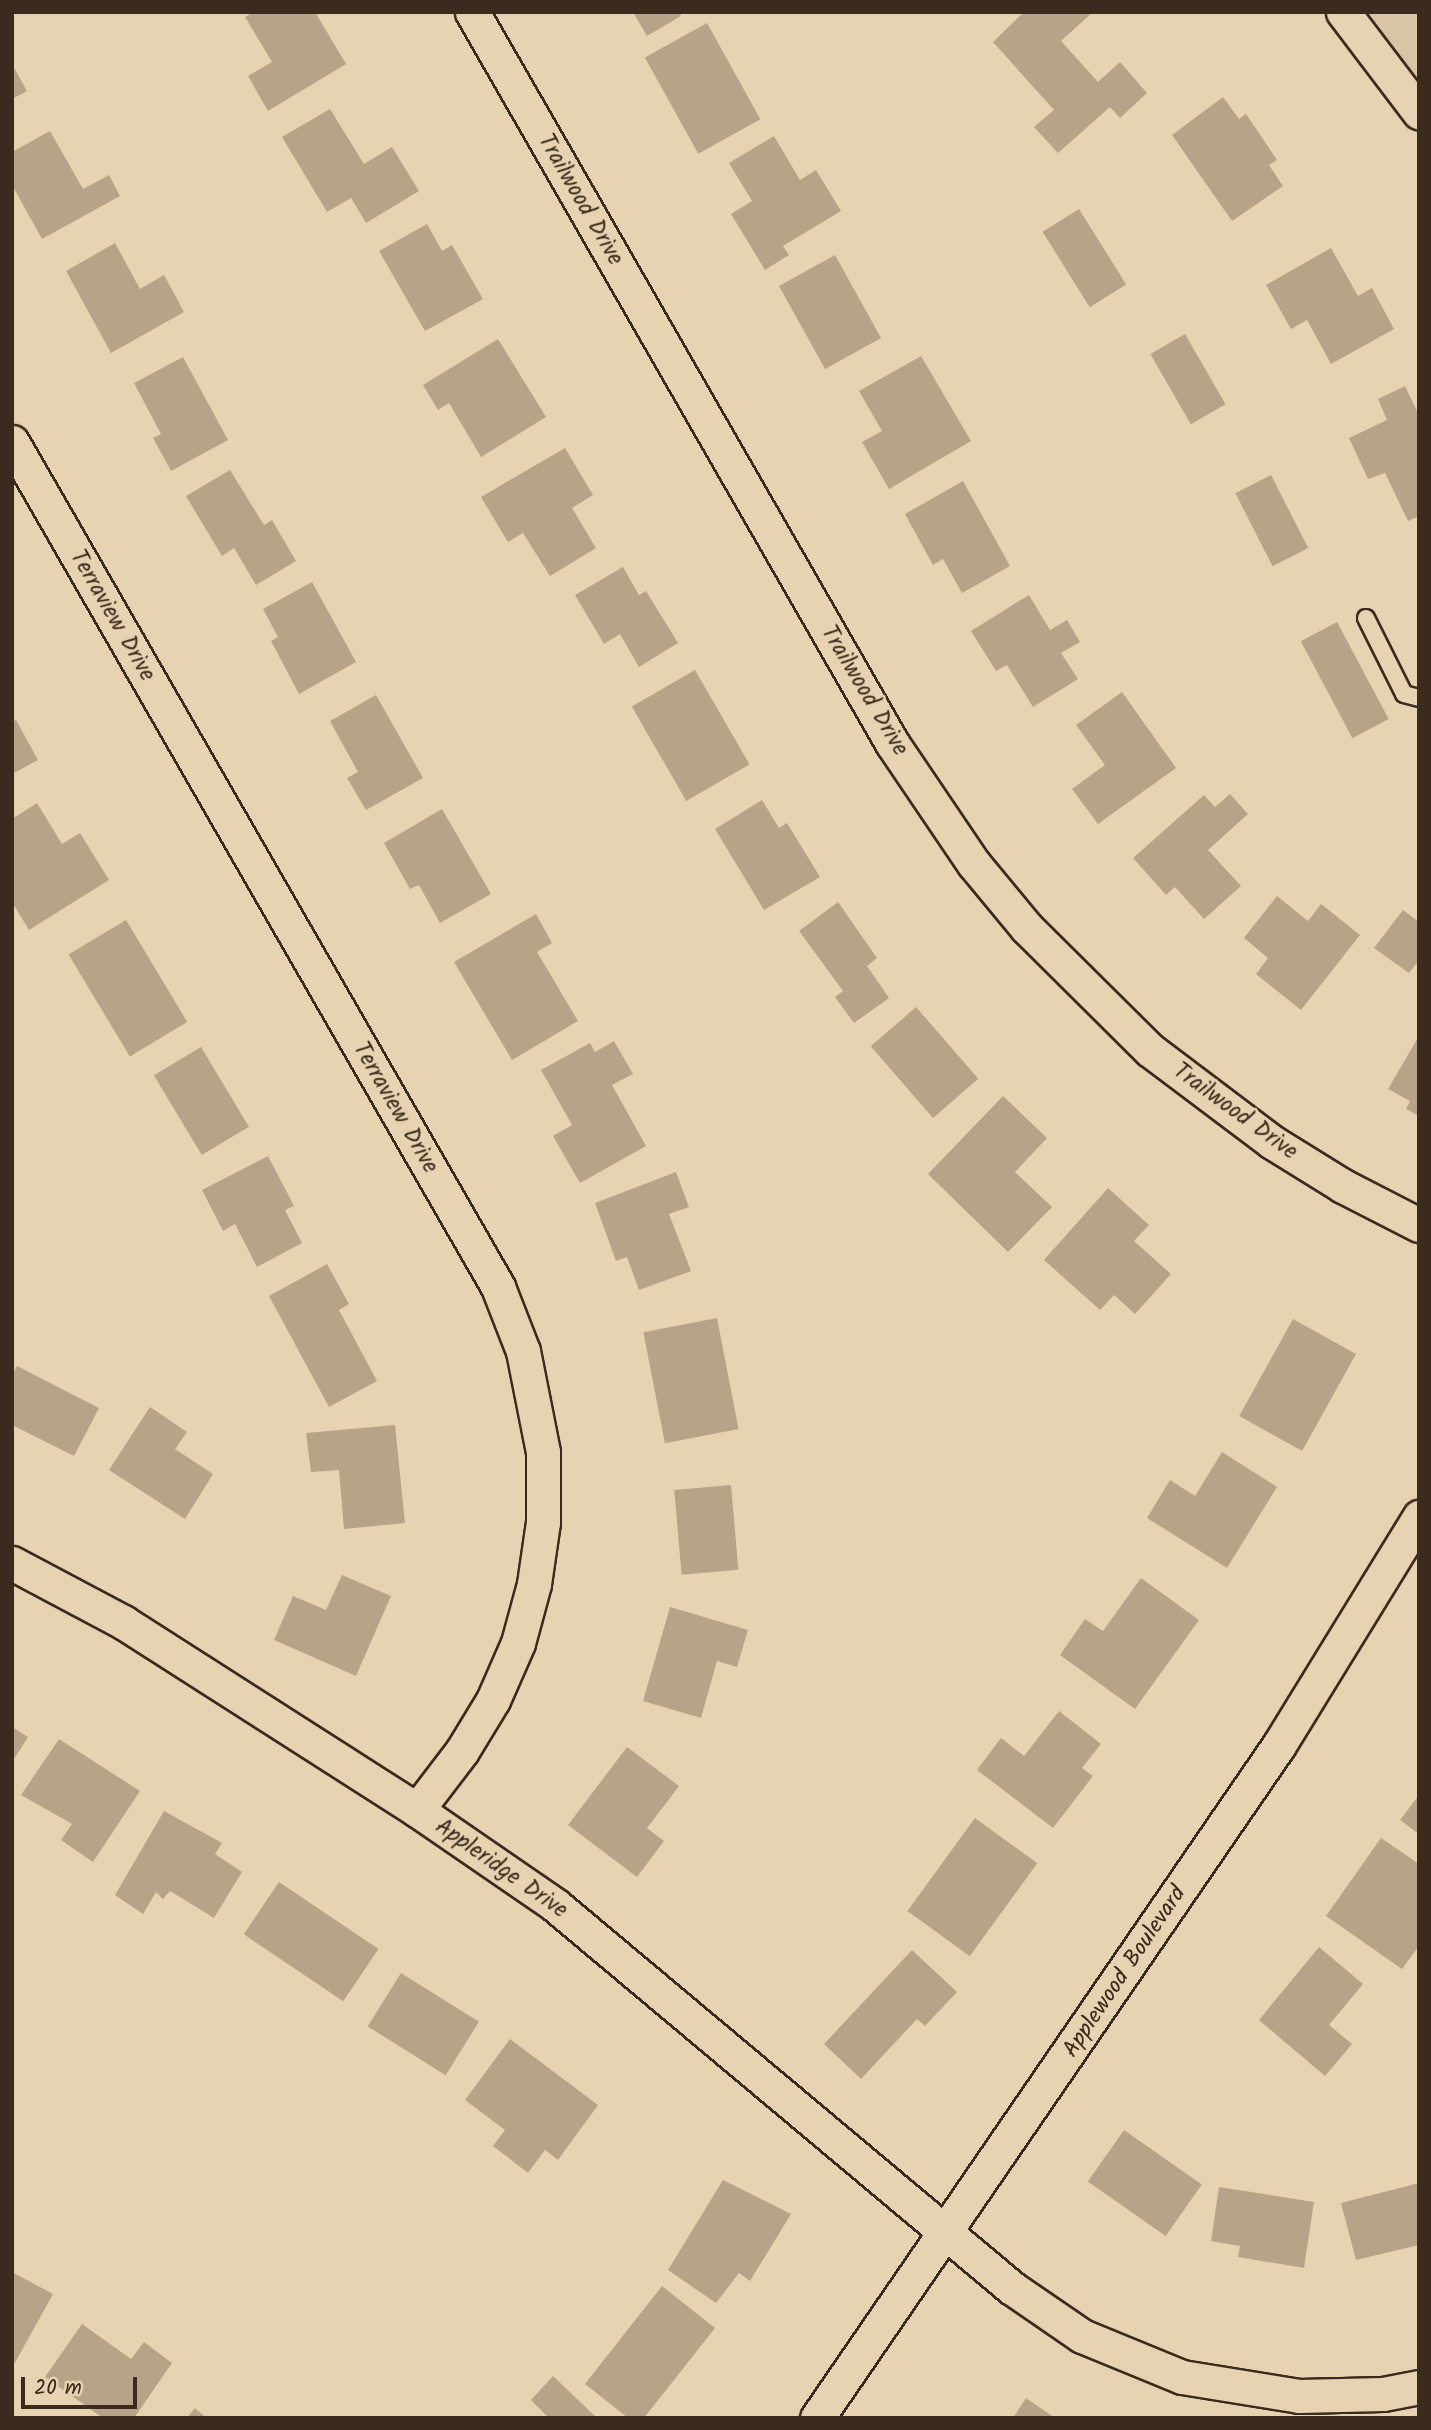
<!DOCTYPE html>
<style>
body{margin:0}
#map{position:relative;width:1431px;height:2430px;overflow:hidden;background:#e7d3b1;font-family:Kalam,sans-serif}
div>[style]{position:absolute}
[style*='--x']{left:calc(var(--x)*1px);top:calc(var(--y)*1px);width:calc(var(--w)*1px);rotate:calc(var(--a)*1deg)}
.built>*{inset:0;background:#d9c5a5}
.building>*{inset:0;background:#b7a488;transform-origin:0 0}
.roads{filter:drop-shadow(2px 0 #3b2a1e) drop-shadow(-2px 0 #3b2a1e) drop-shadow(0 2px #3b2a1e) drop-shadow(0 -2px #3b2a1e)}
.lane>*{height:16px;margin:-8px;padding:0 8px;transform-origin:8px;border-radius:8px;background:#e7d3b1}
.street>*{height:33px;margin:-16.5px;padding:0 16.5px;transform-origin:16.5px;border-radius:16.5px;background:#e7d3b1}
span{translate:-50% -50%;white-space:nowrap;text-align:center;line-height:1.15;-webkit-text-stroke:5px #e7d3b1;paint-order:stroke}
.street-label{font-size:23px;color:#3b2a1e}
.frame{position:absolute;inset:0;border:14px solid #3b2a1e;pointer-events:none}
.scale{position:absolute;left:21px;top:2377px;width:116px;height:32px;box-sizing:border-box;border:4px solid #3b2a1e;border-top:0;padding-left:9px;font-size:21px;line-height:24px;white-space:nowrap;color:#3b2a1e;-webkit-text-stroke:5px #e7d3b1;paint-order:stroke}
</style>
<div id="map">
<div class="built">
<i style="clip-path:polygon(1343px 12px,1419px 12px,1419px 112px)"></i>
</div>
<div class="building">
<i style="clip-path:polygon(254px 12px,315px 12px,346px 64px,268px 111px,248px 76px,272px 62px,245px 17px)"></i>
<i style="clip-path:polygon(633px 12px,679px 12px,681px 16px,647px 36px)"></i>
<i style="clip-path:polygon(1024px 12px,1093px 12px,1061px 41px,1098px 82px,1120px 62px,1147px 93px,1120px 118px,1110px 107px,1058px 153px,1034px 127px,1054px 110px,993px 42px)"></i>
<i style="left:707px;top:23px;width:110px;height:71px;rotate:61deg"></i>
<i style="clip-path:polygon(12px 64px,27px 91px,12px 99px)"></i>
<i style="clip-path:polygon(1223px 97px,1239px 119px,1246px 114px,1277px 160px,1269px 165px,1283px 186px,1232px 221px,1172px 135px)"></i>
<i style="clip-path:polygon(330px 109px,364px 164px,392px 147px,419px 191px,366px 223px,351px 198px,327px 212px,282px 137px)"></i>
<i style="clip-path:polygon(50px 131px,83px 189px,109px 175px,120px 196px,42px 239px,12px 185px,12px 152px)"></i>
<i style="clip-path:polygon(774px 136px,800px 180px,816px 170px,841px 211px,783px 246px,789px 255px,765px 270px,731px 214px,752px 201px,729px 163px)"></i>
<i style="left:1079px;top:209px;width:89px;height:43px;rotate:58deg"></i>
<i style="clip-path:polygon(427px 224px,442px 251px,452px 245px,483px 299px,425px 331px,379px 251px)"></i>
<i style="clip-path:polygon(115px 243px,140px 289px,164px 275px,184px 312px,111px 353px,66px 271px)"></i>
<i style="clip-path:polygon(1331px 248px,1358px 296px,1372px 288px,1394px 329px,1331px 364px,1307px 320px,1291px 329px,1266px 285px)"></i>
<i style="left:835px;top:255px;width:95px;height:64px;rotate:61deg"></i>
<i style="left:1185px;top:334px;width:81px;height:40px;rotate:60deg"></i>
<i style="clip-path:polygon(498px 339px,546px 417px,481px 457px,449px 403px,438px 410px,423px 385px)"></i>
<i style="clip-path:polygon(921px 356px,971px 441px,889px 489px,862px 442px,882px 431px,859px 391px)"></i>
<i style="clip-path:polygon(183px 357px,228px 440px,171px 471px,153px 438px,161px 434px,134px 383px)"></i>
<i style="clip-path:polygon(1405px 386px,1419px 415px,1419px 516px,1408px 521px,1385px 473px,1368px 479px,1349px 438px,1387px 420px,1378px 399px)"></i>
<i style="clip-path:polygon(565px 448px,593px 495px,572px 508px,596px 548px,550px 576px,523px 533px,508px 542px,481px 497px)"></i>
<i style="clip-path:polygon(230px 470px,264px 525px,272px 520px,296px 561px,256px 585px,234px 548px,222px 556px,186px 496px)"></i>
<i style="left:1271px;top:475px;width:82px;height:40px;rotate:63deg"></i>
<i style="clip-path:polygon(963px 481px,1010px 566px,962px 593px,943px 559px,933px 565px,905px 514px)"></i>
<i style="clip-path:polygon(623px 567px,639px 595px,646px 591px,678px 643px,639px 667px,620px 634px,604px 644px,575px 595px)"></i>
<i style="clip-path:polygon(312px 582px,356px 662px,299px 694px,271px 641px,278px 637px,263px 609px)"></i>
<i style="clip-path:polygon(1029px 595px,1050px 630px,1067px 620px,1080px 642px,1061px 653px,1078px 679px,1033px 707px,1007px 665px,996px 671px,971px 631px)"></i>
<i style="left:1337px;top:622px;width:110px;height:41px;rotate:62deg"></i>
<i style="left:695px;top:670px;width:109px;height:73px;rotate:60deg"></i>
<i style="clip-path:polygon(1122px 692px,1176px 768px,1098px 824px,1072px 789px,1105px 765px,1076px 725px)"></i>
<i style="clip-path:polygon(376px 695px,423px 778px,366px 810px,347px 778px,358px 772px,330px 721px)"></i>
<i style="clip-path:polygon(16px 720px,38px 760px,12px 774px,12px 722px)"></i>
<i style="clip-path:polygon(1230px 794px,1248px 814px,1208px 850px,1241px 886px,1204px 919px,1175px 887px,1166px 895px,1133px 858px,1204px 795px,1215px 807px)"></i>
<i style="clip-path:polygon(762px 800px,779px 828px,787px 823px,820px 877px,764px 910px,715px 829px)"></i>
<i style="clip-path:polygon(37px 803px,62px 844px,80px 833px,109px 880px,29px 930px,12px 902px,12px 819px)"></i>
<i style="clip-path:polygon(442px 809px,491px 894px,440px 923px,419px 885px,410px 889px,384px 843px)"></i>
<i style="clip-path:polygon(1277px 896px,1308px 921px,1321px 904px,1360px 935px,1301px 1010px,1256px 974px,1268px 958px,1244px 938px)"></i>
<i style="clip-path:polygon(838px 902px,877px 958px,867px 966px,889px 998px,854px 1023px,835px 997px,843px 991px,799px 931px)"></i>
<i style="clip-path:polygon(1403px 910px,1419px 922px,1419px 960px,1409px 973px,1374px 948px)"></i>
<i style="clip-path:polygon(536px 914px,552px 943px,537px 952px,578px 1021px,512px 1060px,454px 962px)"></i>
<i style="left:126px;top:920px;width:119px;height:67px;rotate:59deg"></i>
<i style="left:916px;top:1007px;width:95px;height:60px;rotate:49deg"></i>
<i style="clip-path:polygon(1419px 1036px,1419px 1116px,1406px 1109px,1410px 1101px,1388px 1089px)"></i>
<i style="clip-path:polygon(614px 1041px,633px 1074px,612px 1085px,646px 1146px,580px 1183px,553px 1136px,572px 1125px,541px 1070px,590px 1043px,595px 1052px)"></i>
<i style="left:201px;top:1047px;width:93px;height:55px;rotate:59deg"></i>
<i style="clip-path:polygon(1003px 1096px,1047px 1138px,1015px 1172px,1052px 1207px,1008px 1252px,928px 1174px)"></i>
<i style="clip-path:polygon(268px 1156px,294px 1206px,285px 1210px,302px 1243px,257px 1267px,235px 1224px,223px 1231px,202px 1190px)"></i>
<i style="clip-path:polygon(676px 1172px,689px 1207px,669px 1214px,691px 1271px,639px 1290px,627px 1257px,616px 1261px,595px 1203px)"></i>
<i style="clip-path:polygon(1108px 1188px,1149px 1225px,1134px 1241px,1171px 1274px,1135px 1314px,1114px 1295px,1100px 1310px,1044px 1260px)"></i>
<i style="clip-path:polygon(327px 1264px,349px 1304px,339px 1310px,377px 1381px,329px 1407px,269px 1296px)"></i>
<i style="left:717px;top:1318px;width:113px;height:75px;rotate:79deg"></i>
<i style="left:1293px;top:1319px;width:72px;height:111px;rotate:29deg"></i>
<i style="clip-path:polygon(17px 1366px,99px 1408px,74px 1456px,12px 1425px,12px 1376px)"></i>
<i style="clip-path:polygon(150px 1407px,187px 1432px,175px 1449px,213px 1474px,185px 1519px,109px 1470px)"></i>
<i style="clip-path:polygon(395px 1425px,405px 1523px,344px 1529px,339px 1470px,311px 1472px,306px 1433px)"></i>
<i style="clip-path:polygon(1222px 1452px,1277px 1487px,1227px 1568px,1147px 1518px,1170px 1480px,1195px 1496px)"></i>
<i style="left:731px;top:1485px;width:85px;height:57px;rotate:85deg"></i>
<i style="clip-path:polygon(342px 1575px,391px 1596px,356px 1676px,274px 1640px,293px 1596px,326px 1610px)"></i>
<i style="clip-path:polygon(1141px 1578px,1199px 1620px,1135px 1709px,1060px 1655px,1085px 1619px,1103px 1631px)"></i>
<i style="clip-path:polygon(670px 1607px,748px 1630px,737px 1667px,717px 1661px,701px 1718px,643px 1701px)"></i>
<i style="clip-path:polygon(1059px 1711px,1101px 1744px,1082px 1768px,1093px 1776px,1053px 1828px,977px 1770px,1001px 1738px,1024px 1756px)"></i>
<i style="clip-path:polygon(12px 1727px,28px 1737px,12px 1762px)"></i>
<i style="clip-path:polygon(59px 1739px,140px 1791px,93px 1862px,61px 1840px,72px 1824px,21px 1795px)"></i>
<i style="clip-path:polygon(627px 1747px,679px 1786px,647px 1828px,664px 1841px,637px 1877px,568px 1825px)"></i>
<i style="clip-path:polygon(1419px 1795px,1419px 1834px,1400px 1820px)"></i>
<i style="clip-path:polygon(164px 1811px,222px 1843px,215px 1854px,242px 1872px,214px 1918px,170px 1891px,163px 1899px,156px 1892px,143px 1914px,115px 1895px)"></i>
<i style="left:975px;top:1818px;width:77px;height:115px;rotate:36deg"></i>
<i style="clip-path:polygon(1381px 1838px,1419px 1864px,1419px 1946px,1402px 1969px,1326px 1916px)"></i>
<i style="left:279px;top:1882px;width:120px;height:63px;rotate:34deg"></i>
<i style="clip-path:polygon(1319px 1947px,1363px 1984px,1329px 2025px,1352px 2044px,1325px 2076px,1259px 2020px)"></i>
<i style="clip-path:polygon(912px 1950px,957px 1992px,925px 2026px,917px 2019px,861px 2079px,824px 2044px)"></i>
<i style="left:401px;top:1973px;width:92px;height:63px;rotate:32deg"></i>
<i style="clip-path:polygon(510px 2039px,598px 2105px,558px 2160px,545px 2150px,528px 2173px,493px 2146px,505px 2130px,465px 2100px)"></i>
<i style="left:1124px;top:2130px;width:95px;height:63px;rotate:35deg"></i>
<i style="clip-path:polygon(723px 2180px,791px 2214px,750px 2281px,739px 2273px,716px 2303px,668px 2270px)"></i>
<i style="clip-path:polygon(1419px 2183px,1419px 2245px,1356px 2260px,1341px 2203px)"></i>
<i style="clip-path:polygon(1219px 2187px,1314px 2202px,1304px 2268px,1238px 2257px,1240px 2246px,1211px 2241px)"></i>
<i style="clip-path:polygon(12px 2272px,53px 2294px,12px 2368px)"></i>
<i style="clip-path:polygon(662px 2286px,715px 2328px,644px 2418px,628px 2418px,585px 2384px)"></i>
<i style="clip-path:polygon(82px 2324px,131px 2359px,144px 2342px,172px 2363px,134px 2418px,103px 2418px,45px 2377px)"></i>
<i style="clip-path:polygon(553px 2376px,597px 2418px,549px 2418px,531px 2400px)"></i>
<i style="clip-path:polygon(1026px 2398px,1055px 2418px,1013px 2418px)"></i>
<i style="clip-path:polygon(195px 2408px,206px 2418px,187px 2418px)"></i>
</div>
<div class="roads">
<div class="lane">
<i style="--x:1366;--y:618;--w:85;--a:63.4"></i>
<i style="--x:1404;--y:694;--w:16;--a:15"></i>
</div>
<div class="street">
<i style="--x:472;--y:12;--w:843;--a:60.12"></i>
<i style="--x:892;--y:743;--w:146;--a:55.9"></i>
<i style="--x:974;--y:864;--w:83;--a:50.4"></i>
<i style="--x:1027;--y:928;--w:173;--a:44.8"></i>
<i style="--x:1150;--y:1050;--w:153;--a:37"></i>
<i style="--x:1272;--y:1142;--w:84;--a:31.8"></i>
<i style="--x:1343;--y:1186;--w:85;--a:27.2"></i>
<i style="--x:1343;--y:12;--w:126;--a:52.8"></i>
<i style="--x:12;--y:442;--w:975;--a:60.09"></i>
<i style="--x:498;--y:1287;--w:69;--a:68.7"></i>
<i style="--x:523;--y:1351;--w:103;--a:78.8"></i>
<i style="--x:543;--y:1452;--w:70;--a:90"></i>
<i style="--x:543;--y:1522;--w:63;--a:98.3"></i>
<i style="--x:534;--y:1584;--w:61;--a:105.2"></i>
<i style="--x:518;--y:1643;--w:62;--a:113.7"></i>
<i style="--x:493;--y:1700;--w:60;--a:121.3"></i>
<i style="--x:462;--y:1751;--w:74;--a:127.3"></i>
<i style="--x:12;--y:1563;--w:126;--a:28"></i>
<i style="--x:123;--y:1622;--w:349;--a:32.6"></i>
<i style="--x:417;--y:1810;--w:168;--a:34.5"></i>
<i style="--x:555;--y:1905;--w:596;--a:39.97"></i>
<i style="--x:1012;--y:2288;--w:85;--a:34.4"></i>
<i style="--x:1082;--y:2336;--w:108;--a:22.3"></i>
<i style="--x:1182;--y:2377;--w:119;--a:9.2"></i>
<i style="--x:1299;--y:2396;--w:84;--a:-1.4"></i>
<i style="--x:1383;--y:2394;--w:37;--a:-11"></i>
<i style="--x:817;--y:2418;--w:816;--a:-55.53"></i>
<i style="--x:1279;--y:1745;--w:268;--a:-58.4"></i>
</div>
</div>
<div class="street-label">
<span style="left:580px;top:200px;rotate:60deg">Trailwood Drive</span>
<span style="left:112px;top:616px;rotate:60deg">Terraview Drive</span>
<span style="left:864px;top:691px;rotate:59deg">Trailwood Drive</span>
<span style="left:395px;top:1108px;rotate:60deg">Terraview Drive</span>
<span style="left:1235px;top:1112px;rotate:36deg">Trailwood Drive</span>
<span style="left:501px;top:1869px;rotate:35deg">Appleridge Drive</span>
<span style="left:1125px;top:1972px;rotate:-56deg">Applewood Boulevard</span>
</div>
<div class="frame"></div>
<div class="scale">20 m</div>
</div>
